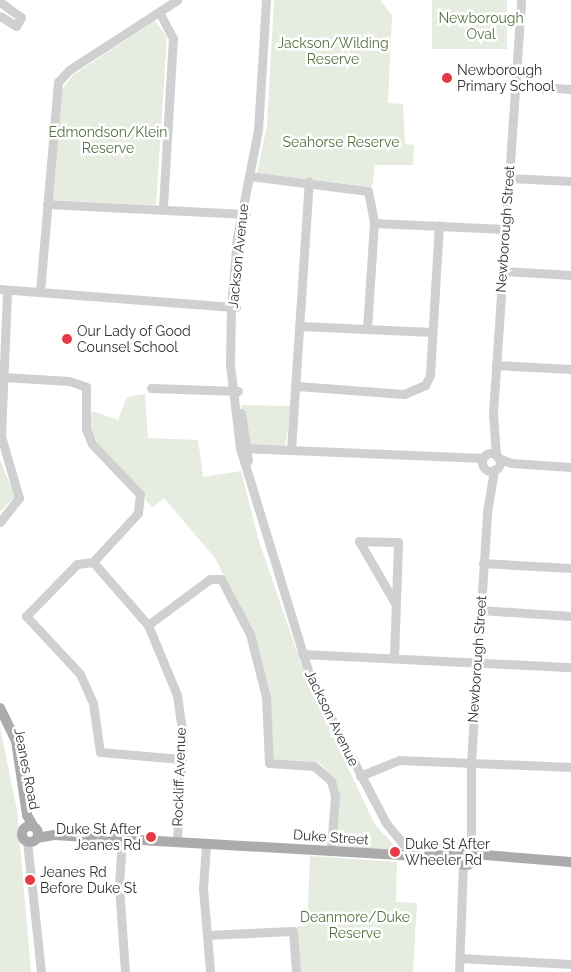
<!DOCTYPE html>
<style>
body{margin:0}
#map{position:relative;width:571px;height:972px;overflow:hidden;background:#fff;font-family:Raleway,sans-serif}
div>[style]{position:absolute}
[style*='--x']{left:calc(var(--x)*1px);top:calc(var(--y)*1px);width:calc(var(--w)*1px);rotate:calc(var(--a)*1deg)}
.green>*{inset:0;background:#e6ecdf;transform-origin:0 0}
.minor>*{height:9px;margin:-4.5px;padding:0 4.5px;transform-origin:4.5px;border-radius:4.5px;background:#d0d0d0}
.minor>.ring{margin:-4.5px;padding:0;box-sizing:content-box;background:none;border:9px solid #d0d0d0;border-radius:50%}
.major>*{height:10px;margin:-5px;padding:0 5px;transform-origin:5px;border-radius:5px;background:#ababab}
.major>.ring{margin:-5px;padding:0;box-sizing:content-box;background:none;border:10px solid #ababab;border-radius:50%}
.dots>*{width:14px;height:14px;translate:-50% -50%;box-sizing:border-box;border:2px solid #fff;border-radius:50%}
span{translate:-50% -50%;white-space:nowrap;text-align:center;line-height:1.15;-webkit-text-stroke:5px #fff;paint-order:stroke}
.park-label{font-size:14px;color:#56703f}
.poi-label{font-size:14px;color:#333}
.left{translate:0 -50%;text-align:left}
.right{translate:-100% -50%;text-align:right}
.street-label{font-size:14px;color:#333}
</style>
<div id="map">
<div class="green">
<i style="clip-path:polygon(274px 0,380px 0,392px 15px,388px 103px,403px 104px,405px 144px,414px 145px,413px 165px,375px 165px,372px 187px,257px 173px,267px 126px)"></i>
<i style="left:432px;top:0;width:75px;height:49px"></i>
<i style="clip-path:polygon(155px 21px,167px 37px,156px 205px,52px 200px,60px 92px,73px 75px)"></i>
<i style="clip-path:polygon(145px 394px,148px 438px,198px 440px,203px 477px,241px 471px,259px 541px,306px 678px,374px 823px,398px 850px,337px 847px,336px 781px,319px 762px,274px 759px,270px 691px,253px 633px,215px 558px,164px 498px,153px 507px,146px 501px,145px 493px,100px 447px,90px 430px,92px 411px,118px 420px,127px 397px)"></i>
<i style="clip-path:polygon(241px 405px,291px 406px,285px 448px,247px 445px)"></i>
<i style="clip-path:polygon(0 460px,15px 496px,0 512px)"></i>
<i style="clip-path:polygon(0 727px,17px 810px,31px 972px,0 972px)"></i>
<i style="clip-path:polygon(310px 856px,397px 862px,396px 902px,417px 903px,413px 972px,299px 972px,297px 926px,307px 926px)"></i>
</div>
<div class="minor">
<i style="--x:266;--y:0;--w:130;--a:93.5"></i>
<i style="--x:258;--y:130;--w:110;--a:101"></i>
<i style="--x:237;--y:238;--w:69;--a:95"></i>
<i style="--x:231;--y:307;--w:58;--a:91"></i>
<i style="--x:230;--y:365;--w:84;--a:83.1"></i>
<i style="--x:240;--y:448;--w:243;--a:73"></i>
<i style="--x:311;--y:680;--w:161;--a:62.3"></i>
<i style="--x:386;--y:823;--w:43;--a:50.7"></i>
<i style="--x:0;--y:2;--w:26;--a:36"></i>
<i style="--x:21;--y:17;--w:10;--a:119"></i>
<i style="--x:16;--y:26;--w:19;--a:-148"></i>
<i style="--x:159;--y:12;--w:30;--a:62"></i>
<i style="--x:173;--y:38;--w:170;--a:93.4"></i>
<i style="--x:515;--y:85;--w:56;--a:4.1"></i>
<i style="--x:249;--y:176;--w:120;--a:7.2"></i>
<i style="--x:368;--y:191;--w:33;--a:79"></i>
<i style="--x:374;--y:223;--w:106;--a:93.8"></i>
<i style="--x:509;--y:178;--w:62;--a:2.8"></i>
<i style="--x:47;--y:204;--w:199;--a:2.9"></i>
<i style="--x:374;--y:223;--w:131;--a:2.6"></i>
<i style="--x:502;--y:271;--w:69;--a:3.3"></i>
<i style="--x:0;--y:289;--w:237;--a:4.4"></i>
<i style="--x:40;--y:292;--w:211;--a:-85.1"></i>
<i style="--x:58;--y:82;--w:16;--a:-47"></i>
<i style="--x:69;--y:70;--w:129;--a:-32.9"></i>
<i style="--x:301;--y:326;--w:131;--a:2.6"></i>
<i style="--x:496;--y:365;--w:75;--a:3.1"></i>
<i style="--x:4;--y:377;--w:65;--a:3.5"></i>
<i style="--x:69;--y:381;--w:18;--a:19"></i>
<i style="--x:86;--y:387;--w:42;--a:90"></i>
<i style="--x:86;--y:429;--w:16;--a:68"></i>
<i style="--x:92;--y:444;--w:69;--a:46.2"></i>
<i style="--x:140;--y:494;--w:19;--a:96"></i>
<i style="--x:138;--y:513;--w:67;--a:132.6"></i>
<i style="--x:297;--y:386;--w:107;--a:4.3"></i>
<i style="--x:404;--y:394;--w:23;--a:-23"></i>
<i style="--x:425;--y:385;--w:11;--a:-63"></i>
<i style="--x:430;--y:375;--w:150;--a:-86.6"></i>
<i style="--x:151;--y:388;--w:87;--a:2"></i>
<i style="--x:241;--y:413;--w:48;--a:81.5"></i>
<i style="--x:243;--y:448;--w:240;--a:2.4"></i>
<i style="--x:291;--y:450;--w:269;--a:-86.2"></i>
<i class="ring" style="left:482px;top:453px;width:9px;height:9px"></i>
<i style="--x:496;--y:455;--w:42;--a:-94.1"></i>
<i style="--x:493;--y:413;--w:413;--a:-86.1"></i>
<i style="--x:498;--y:458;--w:14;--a:21"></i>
<i style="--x:511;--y:463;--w:60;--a:3.8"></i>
<i style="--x:0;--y:522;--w:31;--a:-52"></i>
<i style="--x:19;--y:498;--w:65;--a:-106.2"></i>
<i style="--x:1;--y:436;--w:146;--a:-87.6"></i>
<i style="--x:93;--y:562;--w:16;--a:173"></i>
<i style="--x:77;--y:564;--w:73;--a:134.4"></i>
<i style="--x:26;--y:616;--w:79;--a:47"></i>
<i style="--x:80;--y:674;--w:32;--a:66"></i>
<i style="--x:93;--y:703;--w:49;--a:81.9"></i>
<i style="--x:100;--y:752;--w:81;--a:4.9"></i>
<i style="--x:93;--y:562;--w:84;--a:48.9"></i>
<i style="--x:148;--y:625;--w:76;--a:67.5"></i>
<i style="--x:177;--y:695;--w:42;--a:81.9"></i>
<i style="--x:183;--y:737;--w:101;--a:93.4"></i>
<i style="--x:483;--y:563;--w:88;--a:3.3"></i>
<i style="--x:480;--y:610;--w:91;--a:3.8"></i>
<i style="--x:148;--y:625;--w:77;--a:-36.6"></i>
<i style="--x:210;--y:579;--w:11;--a:0"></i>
<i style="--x:221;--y:579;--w:62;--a:62.2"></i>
<i style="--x:250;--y:634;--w:65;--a:75.7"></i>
<i style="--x:266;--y:697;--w:66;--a:87.4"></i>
<i style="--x:269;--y:763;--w:45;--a:3.8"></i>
<i style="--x:314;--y:766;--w:23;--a:41"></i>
<i style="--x:331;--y:781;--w:16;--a:75"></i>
<i style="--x:335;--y:796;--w:52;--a:94.4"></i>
<i style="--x:302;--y:654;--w:269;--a:2.8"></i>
<i style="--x:394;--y:658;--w:116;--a:-88"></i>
<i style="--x:398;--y:542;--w:39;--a:-179"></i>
<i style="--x:359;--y:541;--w:72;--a:59.9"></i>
<i style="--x:360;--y:776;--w:42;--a:-22.3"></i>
<i style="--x:399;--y:760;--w:172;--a:2.3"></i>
<i style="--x:122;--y:839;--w:47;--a:93.7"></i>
<i style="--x:119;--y:886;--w:86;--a:86"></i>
<i style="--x:27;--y:841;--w:132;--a:83.9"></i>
<i style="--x:206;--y:845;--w:43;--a:94"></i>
<i style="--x:203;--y:888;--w:84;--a:85.2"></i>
<i style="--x:471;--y:852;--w:90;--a:-90"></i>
<i style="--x:471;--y:762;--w:251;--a:-86.3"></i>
<i style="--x:487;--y:512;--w:43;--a:-80.5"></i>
<i style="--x:207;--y:935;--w:86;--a:-2.7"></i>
<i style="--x:293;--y:931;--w:41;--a:85.8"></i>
<i style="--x:460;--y:958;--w:111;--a:3.1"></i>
<i style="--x:459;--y:972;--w:108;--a:-87.9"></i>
</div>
<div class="major">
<i style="--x:0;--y:708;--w:37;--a:64"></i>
<i style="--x:16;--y:741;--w:75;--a:81.5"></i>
<i style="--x:27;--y:815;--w:13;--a:61"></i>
<i class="ring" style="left:22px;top:826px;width:6px;height:6px"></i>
<i style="--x:37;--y:838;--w:17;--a:-10"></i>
<i style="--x:54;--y:835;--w:360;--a:3.3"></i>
<i style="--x:413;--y:856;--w:47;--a:-1.2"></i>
<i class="ring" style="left:459px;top:851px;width:4px;height:4px"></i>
<i style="--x:472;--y:854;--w:99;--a:4.6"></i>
</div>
<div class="dots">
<i style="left:447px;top:78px;background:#e63946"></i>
<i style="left:67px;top:339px;background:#e63946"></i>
<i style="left:151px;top:837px;background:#e63946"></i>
<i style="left:395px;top:852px;background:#e63946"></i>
<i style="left:30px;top:880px;background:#e63946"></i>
</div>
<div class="park-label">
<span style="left:481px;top:26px">Newborough<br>Oval</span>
<span style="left:333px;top:51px">Jackson/Wilding<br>Reserve</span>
<span style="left:108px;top:140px">Edmondson/Klein<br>Reserve</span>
<span style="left:341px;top:142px">Seahorse Reserve</span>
<span style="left:355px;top:925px">Deanmore/Duke<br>Reserve</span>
</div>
<div class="poi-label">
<span class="left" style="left:457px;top:78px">Newborough<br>Primary School</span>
<span class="left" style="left:77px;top:339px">Our Lady of Good<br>Counsel School</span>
<span class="right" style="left:141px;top:837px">Duke St After<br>Jeanes Rd</span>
<span class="left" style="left:405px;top:852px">Duke St After<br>Wheeler Rd</span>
<span class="left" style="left:40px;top:880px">Jeanes Rd<br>Before Duke St</span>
</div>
<div class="street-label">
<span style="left:505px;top:229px;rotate:-86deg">Newborough Street</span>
<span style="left:238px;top:256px;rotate:-84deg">Jackson Avenue</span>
<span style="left:477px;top:659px;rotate:-86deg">Newborough Street</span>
<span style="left:332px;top:718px;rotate:64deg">Jackson Avenue</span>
<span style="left:27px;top:769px;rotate:79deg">Jeanes Road</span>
<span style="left:179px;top:777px;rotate:-88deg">Rockliff Avenue</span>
<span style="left:331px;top:837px;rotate:4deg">Duke Street</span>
</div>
</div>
